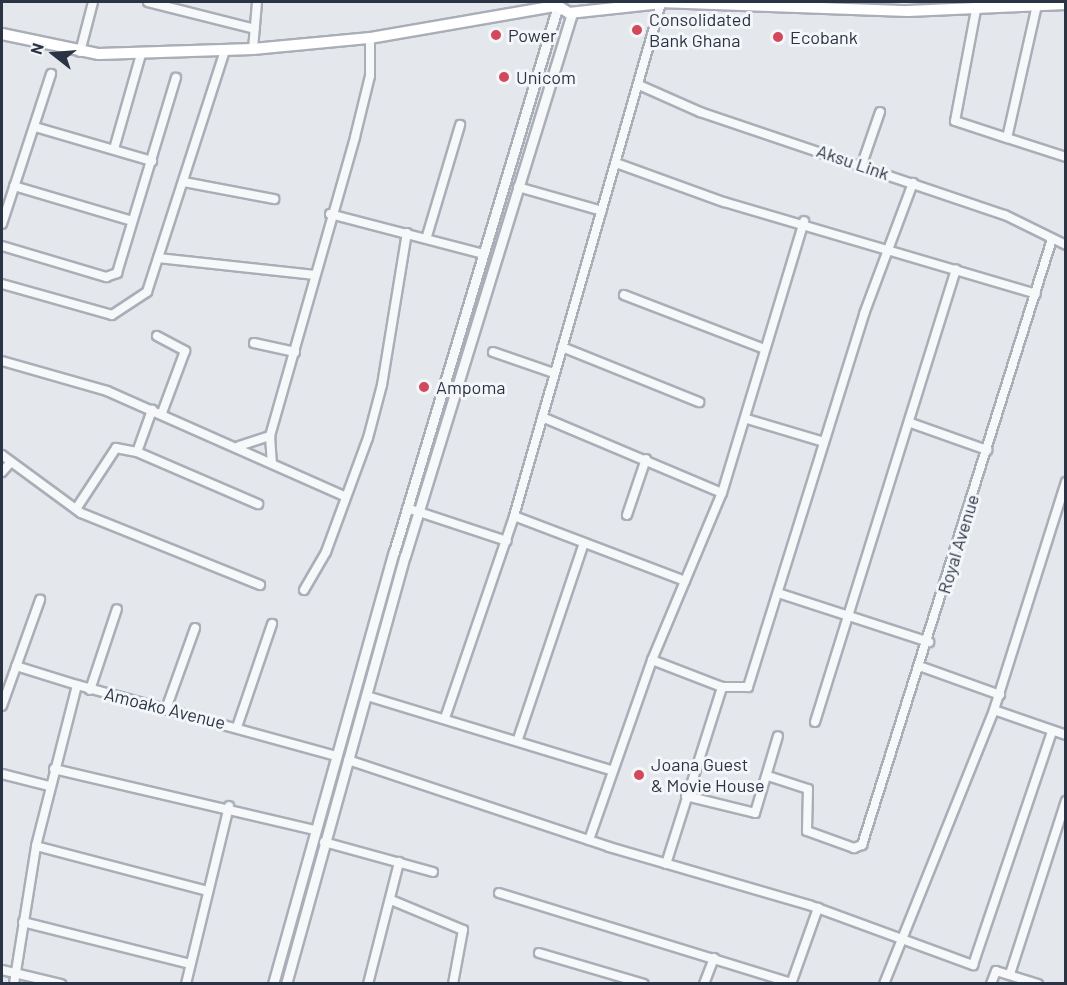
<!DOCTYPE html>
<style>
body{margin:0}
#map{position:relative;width:1067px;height:985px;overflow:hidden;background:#e4e7ec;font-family:Barlow,sans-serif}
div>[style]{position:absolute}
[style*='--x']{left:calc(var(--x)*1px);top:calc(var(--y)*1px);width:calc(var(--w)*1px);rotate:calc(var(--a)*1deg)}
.roads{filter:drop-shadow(2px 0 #a9aeb7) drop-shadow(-2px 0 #a9aeb7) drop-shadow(0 2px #a9aeb7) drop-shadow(0 -2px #a9aeb7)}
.minor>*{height:8px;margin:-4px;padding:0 4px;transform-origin:4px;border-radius:4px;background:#f7f8fa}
.tertiary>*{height:9px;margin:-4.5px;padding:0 4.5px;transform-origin:4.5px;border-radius:4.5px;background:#f7f8fa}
.secondary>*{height:10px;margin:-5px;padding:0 5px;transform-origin:5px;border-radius:5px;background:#fff}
.dots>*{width:16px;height:16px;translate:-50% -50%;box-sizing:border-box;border:3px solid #f4f6f9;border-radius:50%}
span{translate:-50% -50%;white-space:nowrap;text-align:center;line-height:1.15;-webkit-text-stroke:6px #f4f6f9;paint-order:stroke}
.poi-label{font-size:18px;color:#2b3445}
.left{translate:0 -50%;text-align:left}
.street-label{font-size:18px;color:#2b3445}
.frame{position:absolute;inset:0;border:3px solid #2b3445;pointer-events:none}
.north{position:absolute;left:24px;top:24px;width:60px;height:60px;-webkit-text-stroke:4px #f4f6f9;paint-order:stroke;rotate:287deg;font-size:16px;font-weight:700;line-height:24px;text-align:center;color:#2b3445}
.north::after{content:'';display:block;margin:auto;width:21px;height:27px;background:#2b3445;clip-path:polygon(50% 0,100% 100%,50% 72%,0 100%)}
</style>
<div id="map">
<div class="roads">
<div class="minor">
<i style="--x:148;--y:2;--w:110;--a:14.2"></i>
<i style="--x:1037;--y:5;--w:136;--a:102.7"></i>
<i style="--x:1007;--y:138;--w:62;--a:17.9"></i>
<i style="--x:976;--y:10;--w:113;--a:100.7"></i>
<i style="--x:955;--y:121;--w:55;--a:18.1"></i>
<i style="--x:253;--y:49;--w:47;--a:-85.1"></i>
<i style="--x:80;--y:52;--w:52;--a:-75.4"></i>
<i style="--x:639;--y:85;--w:67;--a:23.9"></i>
<i style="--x:700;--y:112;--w:322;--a:18.7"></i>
<i style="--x:1005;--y:215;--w:68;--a:26.2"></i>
<i style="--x:35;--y:127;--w:122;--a:16.2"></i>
<i style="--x:114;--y:149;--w:99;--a:-74.1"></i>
<i style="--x:616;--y:163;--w:115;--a:19.9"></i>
<i style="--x:724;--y:202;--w:325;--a:16.4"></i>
<i style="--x:862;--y:164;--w:55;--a:-70.9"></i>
<i style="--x:184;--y:182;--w:92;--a:10.7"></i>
<i style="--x:14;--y:186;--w:123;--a:16.5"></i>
<i style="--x:518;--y:187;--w:87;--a:15.9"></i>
<i style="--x:330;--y:214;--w:159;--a:14.6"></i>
<i style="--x:2;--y:224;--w:158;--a:-71.9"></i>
<i style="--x:427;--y:236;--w:116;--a:-73.4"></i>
<i style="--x:2;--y:246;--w:109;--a:16.6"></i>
<i style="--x:106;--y:277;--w:12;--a:-20"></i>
<i style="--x:117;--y:273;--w:204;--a:-73.2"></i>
<i style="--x:158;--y:258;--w:158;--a:6.2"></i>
<i style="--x:2;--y:284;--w:114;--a:15.7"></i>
<i style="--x:112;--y:315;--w:42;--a:-33.3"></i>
<i style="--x:147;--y:292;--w:254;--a:-72.1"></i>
<i style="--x:624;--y:295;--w:151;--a:21"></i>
<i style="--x:157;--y:336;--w:32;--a:28"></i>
<i style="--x:185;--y:351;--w:66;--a:110.4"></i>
<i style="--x:254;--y:343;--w:42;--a:12.4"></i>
<i style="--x:562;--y:347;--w:148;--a:21.9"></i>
<i style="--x:493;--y:352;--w:65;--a:19"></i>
<i style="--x:2;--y:361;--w:109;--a:15.9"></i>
<i style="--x:107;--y:391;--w:259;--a:23.9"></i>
<i style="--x:542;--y:417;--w:195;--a:22.9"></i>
<i style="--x:747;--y:419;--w:80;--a:16.6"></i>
<i style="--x:911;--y:423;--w:81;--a:19.6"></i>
<i style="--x:270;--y:436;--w:26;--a:86"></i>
<i style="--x:239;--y:446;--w:33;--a:-18"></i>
<i style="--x:270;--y:436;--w:311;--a:-74.1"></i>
<i style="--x:355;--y:137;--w:63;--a:-76.2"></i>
<i style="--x:370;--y:76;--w:38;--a:-90"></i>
<i style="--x:137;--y:452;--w:45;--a:-70.3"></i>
<i style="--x:2;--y:455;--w:98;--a:36.3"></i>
<i style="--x:81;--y:513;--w:193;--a:21.9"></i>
<i style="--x:2;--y:472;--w:13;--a:-48"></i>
<i style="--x:407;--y:508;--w:105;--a:18.3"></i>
<i style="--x:76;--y:509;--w:73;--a:-56.7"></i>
<i style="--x:116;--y:448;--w:21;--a:11"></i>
<i style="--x:137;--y:452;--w:132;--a:23.3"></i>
<i style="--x:627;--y:515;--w:59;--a:-71.3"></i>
<i style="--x:514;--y:516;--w:183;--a:20.8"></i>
<i style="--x:304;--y:590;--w:44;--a:-59.9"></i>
<i style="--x:326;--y:552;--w:121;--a:-69.8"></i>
<i style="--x:368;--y:438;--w:55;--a:-75.2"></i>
<i style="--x:382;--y:385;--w:154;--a:-80.7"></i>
<i style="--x:778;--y:593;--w:159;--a:18"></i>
<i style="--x:652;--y:660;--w:75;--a:21.1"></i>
<i style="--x:722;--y:687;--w:26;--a:0"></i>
<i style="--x:748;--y:687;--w:391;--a:-72.7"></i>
<i style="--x:864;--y:314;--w:140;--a:-69.5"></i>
<i style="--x:16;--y:666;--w:64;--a:17.3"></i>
<i style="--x:922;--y:667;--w:83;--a:19.7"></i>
<i style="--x:90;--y:690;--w:85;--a:-71.6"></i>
<i style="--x:367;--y:696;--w:254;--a:16.9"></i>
<i style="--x:2;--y:706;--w:113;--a:-70.3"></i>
<i style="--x:166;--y:709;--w:86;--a:-70.3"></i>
<i style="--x:994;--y:710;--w:239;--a:-72.5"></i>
<i style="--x:445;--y:718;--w:213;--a:-71.1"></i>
<i style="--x:514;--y:516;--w:534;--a:-74.01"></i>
<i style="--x:815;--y:722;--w:474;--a:-72.7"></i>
<i style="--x:237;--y:727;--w:109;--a:-71.2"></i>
<i style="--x:518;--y:739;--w:207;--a:-71.4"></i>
<i style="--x:348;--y:760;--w:275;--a:18.4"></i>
<i style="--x:609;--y:847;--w:208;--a:16.2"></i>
<i style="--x:809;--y:905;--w:175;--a:20.1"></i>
<i style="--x:973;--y:965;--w:247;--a:-71.3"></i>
<i style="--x:54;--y:769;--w:267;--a:13.2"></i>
<i style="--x:2;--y:774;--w:49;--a:14.3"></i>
<i style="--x:768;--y:776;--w:42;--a:18"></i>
<i style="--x:808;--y:789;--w:42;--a:91.4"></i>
<i style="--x:807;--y:831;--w:50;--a:19.9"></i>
<i style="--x:854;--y:848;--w:9;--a:-21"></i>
<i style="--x:862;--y:845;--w:635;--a:-72.59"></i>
<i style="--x:686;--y:796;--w:71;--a:13.8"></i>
<i style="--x:755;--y:813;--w:80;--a:-73.4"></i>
<i style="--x:589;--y:840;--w:191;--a:-70.7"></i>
<i style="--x:652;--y:660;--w:181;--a:-67.3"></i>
<i style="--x:722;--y:493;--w:284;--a:-73.2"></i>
<i style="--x:324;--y:842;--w:113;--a:15.4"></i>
<i style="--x:36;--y:846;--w:178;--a:14.7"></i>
<i style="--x:666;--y:864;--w:186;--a:-72.4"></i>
<i style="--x:499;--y:893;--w:306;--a:17.1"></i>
<i style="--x:391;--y:900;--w:78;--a:22.6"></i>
<i style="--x:463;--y:930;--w:55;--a:100.5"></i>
<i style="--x:23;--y:922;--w:172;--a:14.1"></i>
<i style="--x:539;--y:953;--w:109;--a:16.4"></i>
<i style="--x:2;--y:970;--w:61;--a:13.3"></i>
<i style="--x:1010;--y:974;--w:182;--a:-72.1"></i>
<i style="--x:14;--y:984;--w:140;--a:-80.9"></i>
<i style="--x:36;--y:846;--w:166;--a:-75.7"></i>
<i style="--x:77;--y:685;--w:269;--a:15.3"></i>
<i style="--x:186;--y:984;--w:183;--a:-76.4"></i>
<i style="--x:368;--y:984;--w:126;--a:-75.7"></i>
<i style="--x:704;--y:984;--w:28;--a:-69"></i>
<i style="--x:791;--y:984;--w:81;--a:-70.4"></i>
<i style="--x:884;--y:984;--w:295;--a:-68.1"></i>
<i style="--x:994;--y:710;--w:76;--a:19.1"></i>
<i style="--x:991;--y:984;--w:14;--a:-69"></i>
<i style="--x:996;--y:971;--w:44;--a:17.2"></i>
</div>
<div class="tertiary">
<i style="--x:273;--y:984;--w:449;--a:-74.4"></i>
<i style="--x:394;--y:552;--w:567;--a:-73.29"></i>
<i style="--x:286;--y:984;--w:444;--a:-74.5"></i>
<i style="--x:405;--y:556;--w:568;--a:-72.9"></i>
</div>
<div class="secondary">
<i style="--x:552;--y:2;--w:20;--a:33"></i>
<i style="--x:569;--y:13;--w:93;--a:-6.2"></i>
<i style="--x:659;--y:2;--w:249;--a:2.1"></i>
<i style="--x:908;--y:11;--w:158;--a:-2.5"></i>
<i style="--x:2;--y:34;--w:99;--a:11.7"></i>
<i style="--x:99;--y:54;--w:154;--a:-1.9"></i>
<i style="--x:253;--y:49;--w:118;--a:-5.4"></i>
<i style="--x:370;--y:38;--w:188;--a:-9.8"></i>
</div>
</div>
<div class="dots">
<i style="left:637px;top:30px;background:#d1495b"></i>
<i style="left:496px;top:35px;background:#d1495b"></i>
<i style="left:778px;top:37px;background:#d1495b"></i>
<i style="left:504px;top:77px;background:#d1495b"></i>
<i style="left:424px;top:387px;background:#d1495b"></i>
<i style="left:639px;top:775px;background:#d1495b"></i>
</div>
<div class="poi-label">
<span class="left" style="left:649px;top:30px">Consolidated<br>Bank Ghana</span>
<span class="left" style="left:508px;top:35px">Power</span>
<span class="left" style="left:790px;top:37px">Ecobank</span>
<span class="left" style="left:516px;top:77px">Unicom</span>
<span class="left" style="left:436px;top:387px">Ampoma</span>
<span class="left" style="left:651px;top:775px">Joana Guest<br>&amp; Movie House</span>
</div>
<div class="street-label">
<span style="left:853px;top:162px;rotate:19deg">Aksu Link</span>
<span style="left:958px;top:544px;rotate:-73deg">Royal Avenue</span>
<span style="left:165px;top:708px;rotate:14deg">Amoako Avenue</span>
</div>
<div class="frame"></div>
<div class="north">N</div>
</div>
